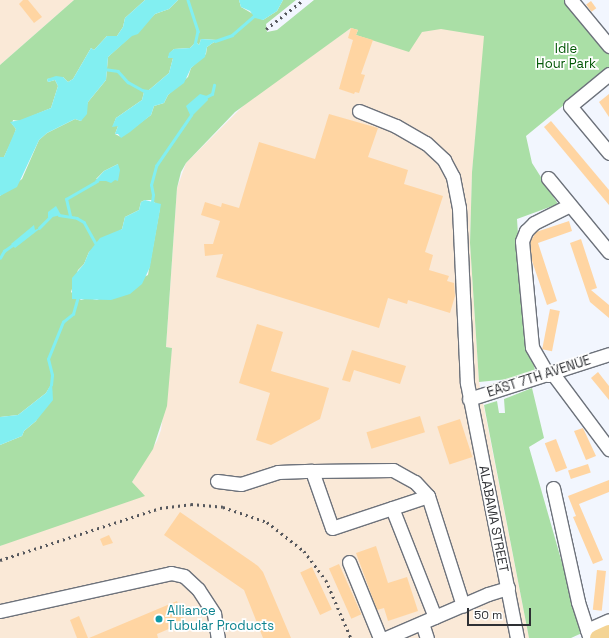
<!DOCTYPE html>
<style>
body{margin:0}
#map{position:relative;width:609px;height:638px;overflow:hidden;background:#f2f6fe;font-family:"Space Grotesk",sans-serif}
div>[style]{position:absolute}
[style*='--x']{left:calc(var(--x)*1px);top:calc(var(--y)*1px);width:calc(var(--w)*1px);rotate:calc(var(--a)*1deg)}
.industrial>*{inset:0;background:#fae9d7}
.green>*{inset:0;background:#aadfa6}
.water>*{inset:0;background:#82eff1}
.stream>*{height:2.5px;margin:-1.25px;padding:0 1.25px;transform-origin:1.25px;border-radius:1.25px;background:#82eff1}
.building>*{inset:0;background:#ffd5a2;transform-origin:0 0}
.roads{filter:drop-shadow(1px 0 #6d727b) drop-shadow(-1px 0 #6d727b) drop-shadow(0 1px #6d727b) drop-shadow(0 -1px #6d727b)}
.minor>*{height:13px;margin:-6.5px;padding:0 6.5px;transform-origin:6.5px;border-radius:6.5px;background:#fff}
.major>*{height:16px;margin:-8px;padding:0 8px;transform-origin:8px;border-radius:8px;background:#f4d494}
.rail>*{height:2.5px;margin-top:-1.25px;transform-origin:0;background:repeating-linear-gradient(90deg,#56585d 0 2px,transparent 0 6px)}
.dots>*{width:11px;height:11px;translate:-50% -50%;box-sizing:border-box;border:2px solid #fff;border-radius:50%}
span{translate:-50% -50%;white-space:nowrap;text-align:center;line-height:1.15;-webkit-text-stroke:3.5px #fff;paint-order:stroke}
.park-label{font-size:13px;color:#015604}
.street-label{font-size:13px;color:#2e3034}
.culture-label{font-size:13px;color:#0d838f}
.left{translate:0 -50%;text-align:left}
.scale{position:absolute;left:467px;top:608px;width:64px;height:18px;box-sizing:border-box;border:2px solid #2e3034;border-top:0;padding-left:5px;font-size:12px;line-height:14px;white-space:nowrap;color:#2e3034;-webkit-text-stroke:3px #fff;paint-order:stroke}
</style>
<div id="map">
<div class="industrial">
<i style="clip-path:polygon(0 0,74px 0,0 65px)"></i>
<i style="clip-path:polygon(427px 0,485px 36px,472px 172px,470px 243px,479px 382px,529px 638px,0 638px,0 546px,132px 482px,157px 441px,161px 430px,172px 348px,166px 347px,177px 188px,186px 163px,249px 100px,351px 28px,358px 30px,357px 34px)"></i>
</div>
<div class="green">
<i style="clip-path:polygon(74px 0,145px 0,125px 18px,123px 27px,117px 36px,107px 36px,94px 50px,91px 48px,73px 79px,68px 82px,63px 77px,47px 79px,48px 82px,55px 80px,58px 86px,51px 108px,20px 121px,13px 120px,12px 124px,16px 129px,13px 138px,4px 157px,0 157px,0 65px)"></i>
<i style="clip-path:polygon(evenodd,178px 0,239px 0,241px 7px,263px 20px,277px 11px,283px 0,296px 0,266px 24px,267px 32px,277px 30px,314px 0,564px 0,609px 54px,609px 68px,526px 136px,532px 163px,558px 204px,517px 219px,522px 294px,535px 371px,509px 379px,479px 382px,470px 243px,472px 172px,484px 36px,441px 29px,422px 32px,409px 52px,356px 35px,358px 30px,351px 28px,235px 112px,186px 163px,181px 172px,177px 188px,166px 347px,172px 348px,167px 406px,153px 449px,132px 482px,145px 496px,0 546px,0 445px,22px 436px,24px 431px,36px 421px,52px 383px,46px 393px,18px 415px,0 417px,0 196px,22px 179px,39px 140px,47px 133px,75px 119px,81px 121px,88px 102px,106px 80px,108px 57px,155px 14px,169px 9px,178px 0,201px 39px,217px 40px,207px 47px,206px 54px,191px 68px,188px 77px,168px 95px,164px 103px,154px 106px,151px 115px,121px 137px,115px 134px,118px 126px,113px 126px,116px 118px,142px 100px,144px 92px,142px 90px,149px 90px,169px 73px,173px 58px,168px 58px,170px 53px,174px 49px,190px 48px,196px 42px,199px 45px,201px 39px,178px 0,118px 164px,117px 177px,96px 179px,104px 171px,118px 164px,178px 0,145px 200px,152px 200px,160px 208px,148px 275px,97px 300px,88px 298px,81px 300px,71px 292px,78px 270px,84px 264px,89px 252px,122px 229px,125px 217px,139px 210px,141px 202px,145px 200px)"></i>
<i style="clip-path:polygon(532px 388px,544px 438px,529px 447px,582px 633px,571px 638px,529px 638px,484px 405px,497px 401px,499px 413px,505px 413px,504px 399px)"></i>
</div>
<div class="water">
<i style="clip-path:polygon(145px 0,178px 0,169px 9px,155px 14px,138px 34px,132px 36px,108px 57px,106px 80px,88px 102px,87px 114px,81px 121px,75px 119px,47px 133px,39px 140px,17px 187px,0 196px,0 157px,4px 157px,16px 129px,10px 122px,20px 120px,51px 108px,58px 86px,55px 80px,48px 82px,47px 79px,56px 76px,63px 77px,68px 82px,73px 79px,91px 48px,94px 50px,107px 36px,117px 36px,123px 27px,125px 18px)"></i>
<i style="clip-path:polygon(239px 0,283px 0,277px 11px,263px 20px,255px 18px,250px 11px,241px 7px)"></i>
<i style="clip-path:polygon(201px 39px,217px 40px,207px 47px,205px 57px,191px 68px,184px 83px,168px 95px,164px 103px,154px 106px,151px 115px,130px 132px,121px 138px,118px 134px,115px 134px,118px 126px,112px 127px,116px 118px,142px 100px,144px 92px,141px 89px,149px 90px,169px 73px,173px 58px,168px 58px,169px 53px,174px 49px,190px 48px,196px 42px,199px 45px)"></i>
<i style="clip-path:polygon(200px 94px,207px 96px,208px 100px,191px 117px,186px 106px)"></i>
<i style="clip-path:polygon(118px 164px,120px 170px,118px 181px,115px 180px,111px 183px,106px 181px,95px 181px,104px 171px)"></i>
<i style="clip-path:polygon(145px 200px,161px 204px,150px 267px,142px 284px,130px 294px,111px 300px,72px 299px,72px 278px,84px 264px,89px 252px,100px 238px,122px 229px,125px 217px,139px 210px,141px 202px)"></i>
<i style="clip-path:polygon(56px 206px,61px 215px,48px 218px,48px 212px)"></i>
<i style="clip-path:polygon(34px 225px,35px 230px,42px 227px,15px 248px,11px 244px)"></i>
<i style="clip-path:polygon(52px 382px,53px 400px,36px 421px,24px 431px,22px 436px,0 445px,0 417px,18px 415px,46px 393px)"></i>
</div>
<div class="stream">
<i style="--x:188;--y:0;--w:33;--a:72"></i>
<i style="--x:198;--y:31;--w:14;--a:102"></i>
<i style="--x:215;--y:41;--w:18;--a:-19"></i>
<i style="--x:232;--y:35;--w:30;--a:-41"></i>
<i style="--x:104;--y:69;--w:14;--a:8"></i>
<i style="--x:118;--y:71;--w:15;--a:48"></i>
<i style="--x:128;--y:82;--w:18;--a:29"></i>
<i style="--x:204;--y:98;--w:9;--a:-27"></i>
<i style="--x:212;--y:94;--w:9;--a:-77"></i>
<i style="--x:152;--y:202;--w:7;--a:-82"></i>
<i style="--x:153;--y:195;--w:10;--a:-101"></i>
<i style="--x:151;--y:185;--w:20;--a:-75"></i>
<i style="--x:156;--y:166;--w:62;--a:-55.5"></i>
<i style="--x:59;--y:215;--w:18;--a:9"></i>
<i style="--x:77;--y:218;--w:8;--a:30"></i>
<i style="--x:84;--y:222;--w:26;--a:61"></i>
<i style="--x:70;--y:216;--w:17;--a:-103"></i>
<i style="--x:66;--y:199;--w:36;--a:-30"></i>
<i style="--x:39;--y:228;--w:17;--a:-45"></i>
<i style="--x:0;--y:258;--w:8;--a:-60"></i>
<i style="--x:4;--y:251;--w:12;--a:-35"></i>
<i style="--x:51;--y:385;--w:10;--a:-84"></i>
<i style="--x:52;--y:375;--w:16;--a:-104"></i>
<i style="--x:48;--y:359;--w:40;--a:-68"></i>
<i style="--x:63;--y:322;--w:13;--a:-39"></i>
<i style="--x:73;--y:314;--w:18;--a:-74"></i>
</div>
<div class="building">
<i style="clip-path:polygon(23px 0,28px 0,42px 17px,34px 23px,19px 4px)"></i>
<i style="left:591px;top:1px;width:9px;height:6px;rotate:54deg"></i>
<i style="clip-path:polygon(351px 28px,358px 30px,356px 35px,373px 40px,361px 74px,365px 75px,359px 93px,355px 92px,354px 94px,339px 89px,353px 40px,348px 38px)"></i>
<i style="clip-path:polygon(609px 94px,609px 117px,599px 102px)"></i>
<i style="clip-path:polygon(329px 114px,378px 128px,368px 157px,408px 170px,404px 184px,443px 196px,425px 252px,433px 255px,429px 270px,449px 276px,447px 281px,454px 283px,455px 296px,450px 313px,408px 300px,407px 304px,388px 298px,379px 328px,216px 277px,223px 254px,205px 256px,204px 244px,213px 244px,220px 221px,201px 215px,205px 202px,221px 207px,222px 203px,239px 208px,259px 142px,315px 159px)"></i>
<i style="clip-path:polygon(551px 121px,609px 190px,609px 205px,544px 127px)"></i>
<i style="clip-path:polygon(569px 221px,572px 231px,538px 243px,557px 301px,547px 305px,532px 261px,530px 242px,536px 232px)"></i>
<i style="clip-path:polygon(581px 239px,597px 288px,591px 290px,609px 305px,609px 318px,590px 302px,570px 243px)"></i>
<i style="left:550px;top:309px;width:10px;height:41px;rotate:11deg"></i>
<i style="clip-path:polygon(257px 324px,283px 332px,271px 371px,329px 388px,320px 419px,271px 445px,256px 440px,270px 393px,239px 383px)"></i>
<i style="clip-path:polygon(352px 350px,406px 366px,400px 384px,354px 370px,350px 382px,342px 380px)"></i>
<i style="clip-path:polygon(598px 372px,609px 386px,609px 400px,591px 378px)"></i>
<i style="left:420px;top:416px;width:17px;height:56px;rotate:73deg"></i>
<i style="left:460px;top:419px;width:40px;height:24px;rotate:72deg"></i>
<i style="clip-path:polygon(583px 428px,596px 456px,586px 460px,574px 431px)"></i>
<i style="left:556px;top:439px;width:31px;height:12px;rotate:69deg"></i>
<i style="left:588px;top:464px;width:9px;height:21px;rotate:72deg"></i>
<i style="clip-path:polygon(609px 480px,609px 492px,579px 504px,603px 560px,593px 564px,573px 517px,576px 516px,568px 496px)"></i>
<i style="clip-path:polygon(180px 512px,258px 566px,263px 572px,291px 638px,263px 638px,244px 590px,164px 535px)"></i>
<i style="clip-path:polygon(109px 535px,113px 543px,103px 546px,100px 539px)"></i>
<i style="clip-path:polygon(376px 546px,388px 583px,407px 577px,418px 611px,388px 621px,384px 608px,377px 610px,356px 553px)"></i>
<i style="left:339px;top:564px;width:55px;height:11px;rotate:66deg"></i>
<i style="left:312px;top:567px;width:47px;height:13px;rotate:65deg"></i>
<i style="left:597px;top:570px;width:9px;height:40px;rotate:6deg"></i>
<i style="clip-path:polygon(177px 601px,185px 622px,157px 634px,158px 638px,89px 638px)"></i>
<i style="clip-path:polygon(79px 616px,88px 638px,77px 638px,70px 620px)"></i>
</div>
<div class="roads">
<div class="minor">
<i style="--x:571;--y:0;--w:60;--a:50.4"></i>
<i style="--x:609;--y:74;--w:50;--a:140.6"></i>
<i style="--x:570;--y:106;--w:61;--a:50.3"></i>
<i style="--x:359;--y:111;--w:40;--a:22"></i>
<i style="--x:396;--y:126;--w:34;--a:30"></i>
<i style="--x:426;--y:143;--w:25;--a:43"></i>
<i style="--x:444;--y:160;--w:19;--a:62"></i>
<i style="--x:453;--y:177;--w:32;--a:79"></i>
<i style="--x:459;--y:208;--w:175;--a:87.4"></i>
<i style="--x:467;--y:383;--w:260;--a:78.9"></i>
<i style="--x:548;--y:178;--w:96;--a:50.5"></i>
<i style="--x:553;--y:374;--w:94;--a:53.3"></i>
<i style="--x:548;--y:375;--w:32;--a:-120"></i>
<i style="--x:532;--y:347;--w:106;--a:-95.4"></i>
<i style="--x:522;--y:241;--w:11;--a:-68"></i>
<i style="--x:526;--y:231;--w:11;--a:-45"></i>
<i style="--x:534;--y:223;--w:40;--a:-26.6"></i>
<i style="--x:469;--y:399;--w:147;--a:-17.8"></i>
<i style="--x:312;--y:471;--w:81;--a:-0.7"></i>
<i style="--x:393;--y:470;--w:25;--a:29"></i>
<i style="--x:415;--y:482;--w:19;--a:47"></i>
<i style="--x:217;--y:481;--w:24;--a:7"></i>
<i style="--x:241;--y:484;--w:39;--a:-18"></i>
<i style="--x:278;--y:472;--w:34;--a:-2"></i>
<i style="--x:312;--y:471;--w:60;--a:70.7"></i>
<i style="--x:332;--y:528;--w:101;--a:-18.4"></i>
<i style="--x:428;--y:496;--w:115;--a:72.3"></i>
<i style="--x:553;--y:488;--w:117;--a:77.6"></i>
<i style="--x:578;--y:602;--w:38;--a:72"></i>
<i style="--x:392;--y:508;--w:117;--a:68.5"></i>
<i style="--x:349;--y:562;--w:82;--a:67.8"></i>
<i style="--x:0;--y:611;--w:175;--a:-12.5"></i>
<i style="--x:171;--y:573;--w:13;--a:13"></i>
<i style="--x:184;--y:576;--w:19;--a:43"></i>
<i style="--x:198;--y:589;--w:30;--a:57"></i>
<i style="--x:214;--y:614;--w:24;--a:81"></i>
<i style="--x:422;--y:623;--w:16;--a:72"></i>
<i style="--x:587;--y:630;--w:24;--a:-24"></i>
<i style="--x:386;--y:638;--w:111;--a:-23.3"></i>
<i style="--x:488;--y:594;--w:21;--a:-17"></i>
</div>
<div class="major">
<i style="--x:598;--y:638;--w:12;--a:-24"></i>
</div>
</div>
<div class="rail">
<i style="--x:266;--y:29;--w:47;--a:-38.1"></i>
<i style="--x:0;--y:560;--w:168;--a:-18"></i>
<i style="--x:160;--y:508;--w:31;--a:-7"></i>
<i style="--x:191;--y:504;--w:32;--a:5"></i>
<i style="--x:223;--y:507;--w:46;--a:18.8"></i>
<i style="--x:267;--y:522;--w:47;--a:38.1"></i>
<i style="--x:304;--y:551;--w:36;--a:53"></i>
<i style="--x:326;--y:580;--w:63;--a:66.7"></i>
</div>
<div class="dots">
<i style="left:159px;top:619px;background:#0f9aa8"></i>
</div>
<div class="park-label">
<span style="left:566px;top:57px">Idle<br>Hour Park</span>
</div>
<div class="street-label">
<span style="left:539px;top:377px;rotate:-18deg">EAST 7TH AVENUE</span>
<span style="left:493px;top:519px;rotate:79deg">ALABAMA STREET</span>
</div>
<div class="culture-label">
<span class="left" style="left:167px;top:619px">Alliance<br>Tubular Products</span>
</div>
<div class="scale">50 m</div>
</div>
